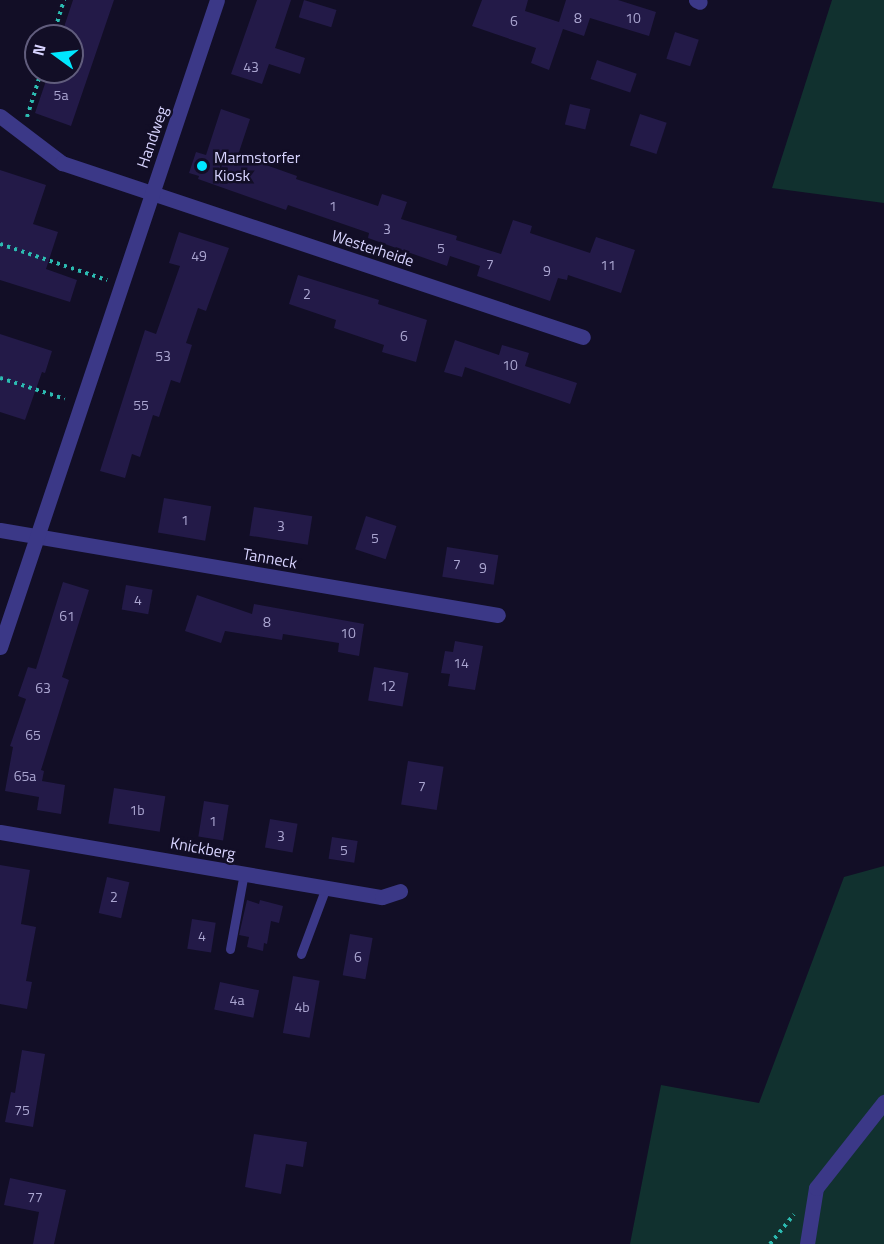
<!DOCTYPE html>
<style>
body{margin:0}
#map{position:relative;width:884px;height:1244px;overflow:hidden;background:#120e26;font-family:"Titillium Web",sans-serif}
div>[style]{position:absolute}
[style*='--x']{left:calc(var(--x)*1px);top:calc(var(--y)*1px);width:calc(var(--w)*1px);rotate:calc(var(--a)*1deg)}
.green>*{inset:0;background:#11312f}
.building>*{inset:0;background:#231a48;transform-origin:0 0}
.path>*{height:4px;margin-top:-2px;transform-origin:0;background:repeating-linear-gradient(90deg,#2cbbb1 0 3px,transparent 0 7.5px)}
.service>*{height:9px;margin:-4.5px;padding:0 4.5px;transform-origin:4.5px;border-radius:4.5px;background:#3b3887}
.minor>*{height:15px;margin:-7.5px;padding:0 7.5px;transform-origin:7.5px;border-radius:7.5px;background:#3b3887}
.dots>*{width:16px;height:16px;translate:-50% -50%;box-sizing:border-box;border:3px solid #120e26;border-radius:50%}
span{translate:-50% -50%;white-space:nowrap;text-align:center;line-height:1.15;-webkit-text-stroke:5px #120e26;paint-order:stroke}
.number-label{font-size:14px;color:#aba6d1}
.number-label span{-webkit-text-stroke-width:0}
.street-label{font-size:16px;color:#d8d4ff}
.poi-label{font-size:16px;color:#d8d4ff}
.left{translate:0 -50%;text-align:left}
.north{position:absolute;left:24px;top:24px;width:60px;height:60px;box-sizing:border-box;background:#120e26;border:2px solid #615d7d;border-radius:50%;rotate:285deg;font-size:16px;font-weight:700;line-height:24px;text-align:center;color:#d8d4ff}
.north::after{content:'';display:block;margin:auto;width:21px;height:27px;background:#00e7ff;clip-path:polygon(50% 0,100% 100%,50% 72%,0 100%)}
</style>
<div id="map">
<div class="green">
<i style="clip-path:polygon(832px 0,884px 0,884px 203px,772px 188px)"></i>
<i style="clip-path:polygon(884px 866px,884px 1244px,630px 1244px,661px 1085px,759px 1103px,844px 877px)"></i>
</div>
<div class="building">
<i style="clip-path:polygon(73px 0,114px 0,71px 126px,35px 113px,49px 72px,72px 72px,72px 36px,61px 36px)"></i>
<i style="clip-path:polygon(257px 0,291px 0,275px 48px,305px 58px,300px 74px,269px 64px,262px 84px,231px 74px)"></i>
<i style="left:304px;top:0;width:34px;height:18px;rotate:17deg"></i>
<i style="clip-path:polygon(482px 0,528px 0,525px 11px,559px 22px,566px 0,618px 0,656px 12px,649px 36px,590px 18px,584px 36px,563px 29px,549px 70px,531px 63px,536px 48px,472px 26px)"></i>
<i style="left:675px;top:32px;width:25px;height:28px;rotate:18deg"></i>
<i style="left:597px;top:60px;width:42px;height:20px;rotate:19deg"></i>
<i style="left:570px;top:104px;width:21px;height:21px;rotate:14deg"></i>
<i style="clip-path:polygon(221px 109px,250px 119px,238px 155px,297px 176px,296px 179px,378px 206px,382px 194px,407px 202px,401px 219px,457px 236px,456px 240px,501px 254px,513px 220px,532px 226px,530px 233px,590px 253px,596px 237px,635px 250px,621px 293px,568px 275px,567px 280px,558px 278px,550px 301px,477px 276px,480px 266px,450px 256px,447px 266px,368px 238px,369px 233px,288px 205px,286px 210px,198px 179px,199px 176px,189px 173px,196px 152px,206px 155px)"></i>
<i style="left:640px;top:114px;width:28px;height:33px;rotate:18deg"></i>
<i style="clip-path:polygon(0 170px,46px 185px,33px 224px,58px 232px,46px 269px,77px 280px,70px 302px,0 280px)"></i>
<i style="clip-path:polygon(179px 232px,229px 248px,206px 311px,198px 308px,186px 343px,192px 345px,180px 383px,171px 380px,159px 417px,153px 415px,140px 457px,132px 454px,125px 478px,100px 471px,145px 330px,156px 334px,180px 266px,169px 263px)"></i>
<i style="clip-path:polygon(298px 275px,379px 300px,378px 304px,427px 320px,416px 362px,382px 352px,384px 345px,334px 328px,336px 320px,289px 304px)"></i>
<i style="clip-path:polygon(0 334px,52px 351px,45px 373px,42px 372px,25px 420px,0 412px)"></i>
<i style="clip-path:polygon(455px 340px,499px 355px,502px 345px,529px 353px,525px 366px,577px 383px,570px 404px,465px 367px,462px 377px,444px 372px)"></i>
<i style="left:164px;top:498px;width:48px;height:35px;rotate:10deg"></i>
<i style="left:254px;top:507px;width:59px;height:29px;rotate:9deg"></i>
<i style="left:366px;top:516px;width:32px;height:35px;rotate:18deg"></i>
<i style="left:447px;top:547px;width:52px;height:30px;rotate:9deg"></i>
<i style="clip-path:polygon(63px 582px,89px 590px,62px 677px,69px 680px,41px 770px,44px 771px,42px 781px,65px 785px,61px 814px,37px 810px,39px 797px,5px 791px,13px 747px,10px 746px,26px 699px,18px 696px,28px 667px,36px 669px)"></i>
<i style="left:126px;top:585px;width:27px;height:25px;rotate:10deg"></i>
<i style="clip-path:polygon(197px 595px,252px 614px,254px 604px,364px 624px,359px 656px,338px 652px,339px 643px,283px 634px,282px 640px,225px 631px,221px 643px,185px 631px)"></i>
<i style="clip-path:polygon(455px 641px,483px 646px,475px 690px,448px 686px,450px 674px,441px 673px,445px 651px,453px 652px)"></i>
<i style="left:374px;top:667px;width:35px;height:34px;rotate:10deg"></i>
<i style="left:408px;top:761px;width:36px;height:44px;rotate:9deg"></i>
<i style="left:114px;top:788px;width:52px;height:36px;rotate:9deg"></i>
<i style="left:204px;top:801px;width:25px;height:36px;rotate:9deg"></i>
<i style="left:270px;top:819px;width:28px;height:29px;rotate:10deg"></i>
<i style="left:332px;top:837px;width:26px;height:22px;rotate:9deg"></i>
<i style="clip-path:polygon(0 865px,30px 870px,21px 924px,36px 927px,26px 981px,32px 982px,27px 1009px,0 1004px)"></i>
<i style="left:107px;top:877px;width:23px;height:37px;rotate:13deg"></i>
<i style="clip-path:polygon(247px 900px,259px 904px,260px 900px,283px 906px,279px 923px,271px 921px,267px 944px,264px 943px,263px 951px,247px 947px,249px 937px,239px 935px)"></i>
<i style="left:192px;top:919px;width:24px;height:30px;rotate:9deg"></i>
<i style="left:350px;top:934px;width:23px;height:42px;rotate:10deg"></i>
<i style="left:293px;top:976px;width:27px;height:58px;rotate:10deg"></i>
<i style="left:220px;top:982px;width:40px;height:28px;rotate:12deg"></i>
<i style="clip-path:polygon(22px 1050px,45px 1054px,33px 1127px,5px 1122px,11px 1092px,15px 1093px)"></i>
<i style="clip-path:polygon(254px 1134px,307px 1142px,303px 1167px,286px 1164px,281px 1194px,245px 1187px)"></i>
<i style="clip-path:polygon(10px 1178px,66px 1190px,54px 1244px,33px 1244px,39px 1212px,4px 1205px)"></i>
</div>
<div class="path">
<i style="--x:53;--y:36;--w:38;--a:-73"></i>
<i style="--x:27;--y:117;--w:47;--a:-72.7"></i>
<i style="--x:0;--y:244;--w:113;--a:18.6"></i>
<i style="--x:0;--y:378;--w:68;--a:17.9"></i>
<i style="--x:770;--y:1244;--w:38;--a:-51"></i>
</div>
<div class="service">
<i style="--x:230;--y:949;--w:77;--a:-79.6"></i>
<i style="--x:301;--y:954;--w:72;--a:-69.5"></i>
</div>
<div class="minor">
<i style="--x:696;--y:0;--w:4;--a:27"></i>
<i style="--x:0;--y:116;--w:78;--a:37.2"></i>
<i style="--x:62;--y:163;--w:549;--a:18.47"></i>
<i style="--x:0;--y:530;--w:505;--a:9.69"></i>
<i style="--x:0;--y:647;--w:682;--a:-71.46"></i>
<i style="--x:0;--y:832;--w:387;--a:9.7"></i>
<i style="--x:382;--y:897;--w:19;--a:-18"></i>
<i style="--x:807;--y:1244;--w:57;--a:-80.9"></i>
<i style="--x:816;--y:1188;--w:110;--a:-51.7"></i>
</div>
<div class="dots">
<i style="left:202px;top:166px;background:#00e7ff"></i>
</div>
<div class="number-label">
<span style="left:578px;top:18px">8</span>
<span style="left:633px;top:18px">10</span>
<span style="left:514px;top:21px">6</span>
<span style="left:251px;top:67px">43</span>
<span style="left:61px;top:95px">5a</span>
<span style="left:333px;top:206px">1</span>
<span style="left:387px;top:229px">3</span>
<span style="left:441px;top:248px">5</span>
<span style="left:199px;top:256px">49</span>
<span style="left:490px;top:264px">7</span>
<span style="left:608px;top:265px">11</span>
<span style="left:547px;top:271px">9</span>
<span style="left:307px;top:294px">2</span>
<span style="left:404px;top:336px">6</span>
<span style="left:163px;top:356px">53</span>
<span style="left:510px;top:365px">10</span>
<span style="left:141px;top:405px">55</span>
<span style="left:185px;top:520px">1</span>
<span style="left:281px;top:526px">3</span>
<span style="left:375px;top:538px">5</span>
<span style="left:457px;top:564px">7</span>
<span style="left:483px;top:568px">9</span>
<span style="left:138px;top:600px">4</span>
<span style="left:67px;top:616px">61</span>
<span style="left:267px;top:622px">8</span>
<span style="left:348px;top:633px">10</span>
<span style="left:461px;top:663px">14</span>
<span style="left:388px;top:686px">12</span>
<span style="left:43px;top:688px">63</span>
<span style="left:33px;top:735px">65</span>
<span style="left:25px;top:776px">65a</span>
<span style="left:422px;top:786px">7</span>
<span style="left:137px;top:810px">1b</span>
<span style="left:213px;top:821px">1</span>
<span style="left:281px;top:836px">3</span>
<span style="left:344px;top:850px">5</span>
<span style="left:114px;top:897px">2</span>
<span style="left:202px;top:936px">4</span>
<span style="left:358px;top:957px">6</span>
<span style="left:237px;top:1000px">4a</span>
<span style="left:302px;top:1007px">4b</span>
<span style="left:22px;top:1110px">75</span>
<span style="left:35px;top:1197px">77</span>
</div>
<div class="street-label">
<span style="left:152px;top:137px;rotate:-71deg">Handweg</span>
<span style="left:373px;top:248px;rotate:18deg">Westerheide</span>
<span style="left:270px;top:558px;rotate:10deg">Tanneck</span>
<span style="left:203px;top:848px;rotate:10deg">Knickberg</span>
</div>
<div class="poi-label">
<span class="left" style="left:214px;top:166px">Marmstorfer<br>Kiosk</span>
</div>
<div class="north">N</div>
</div>
